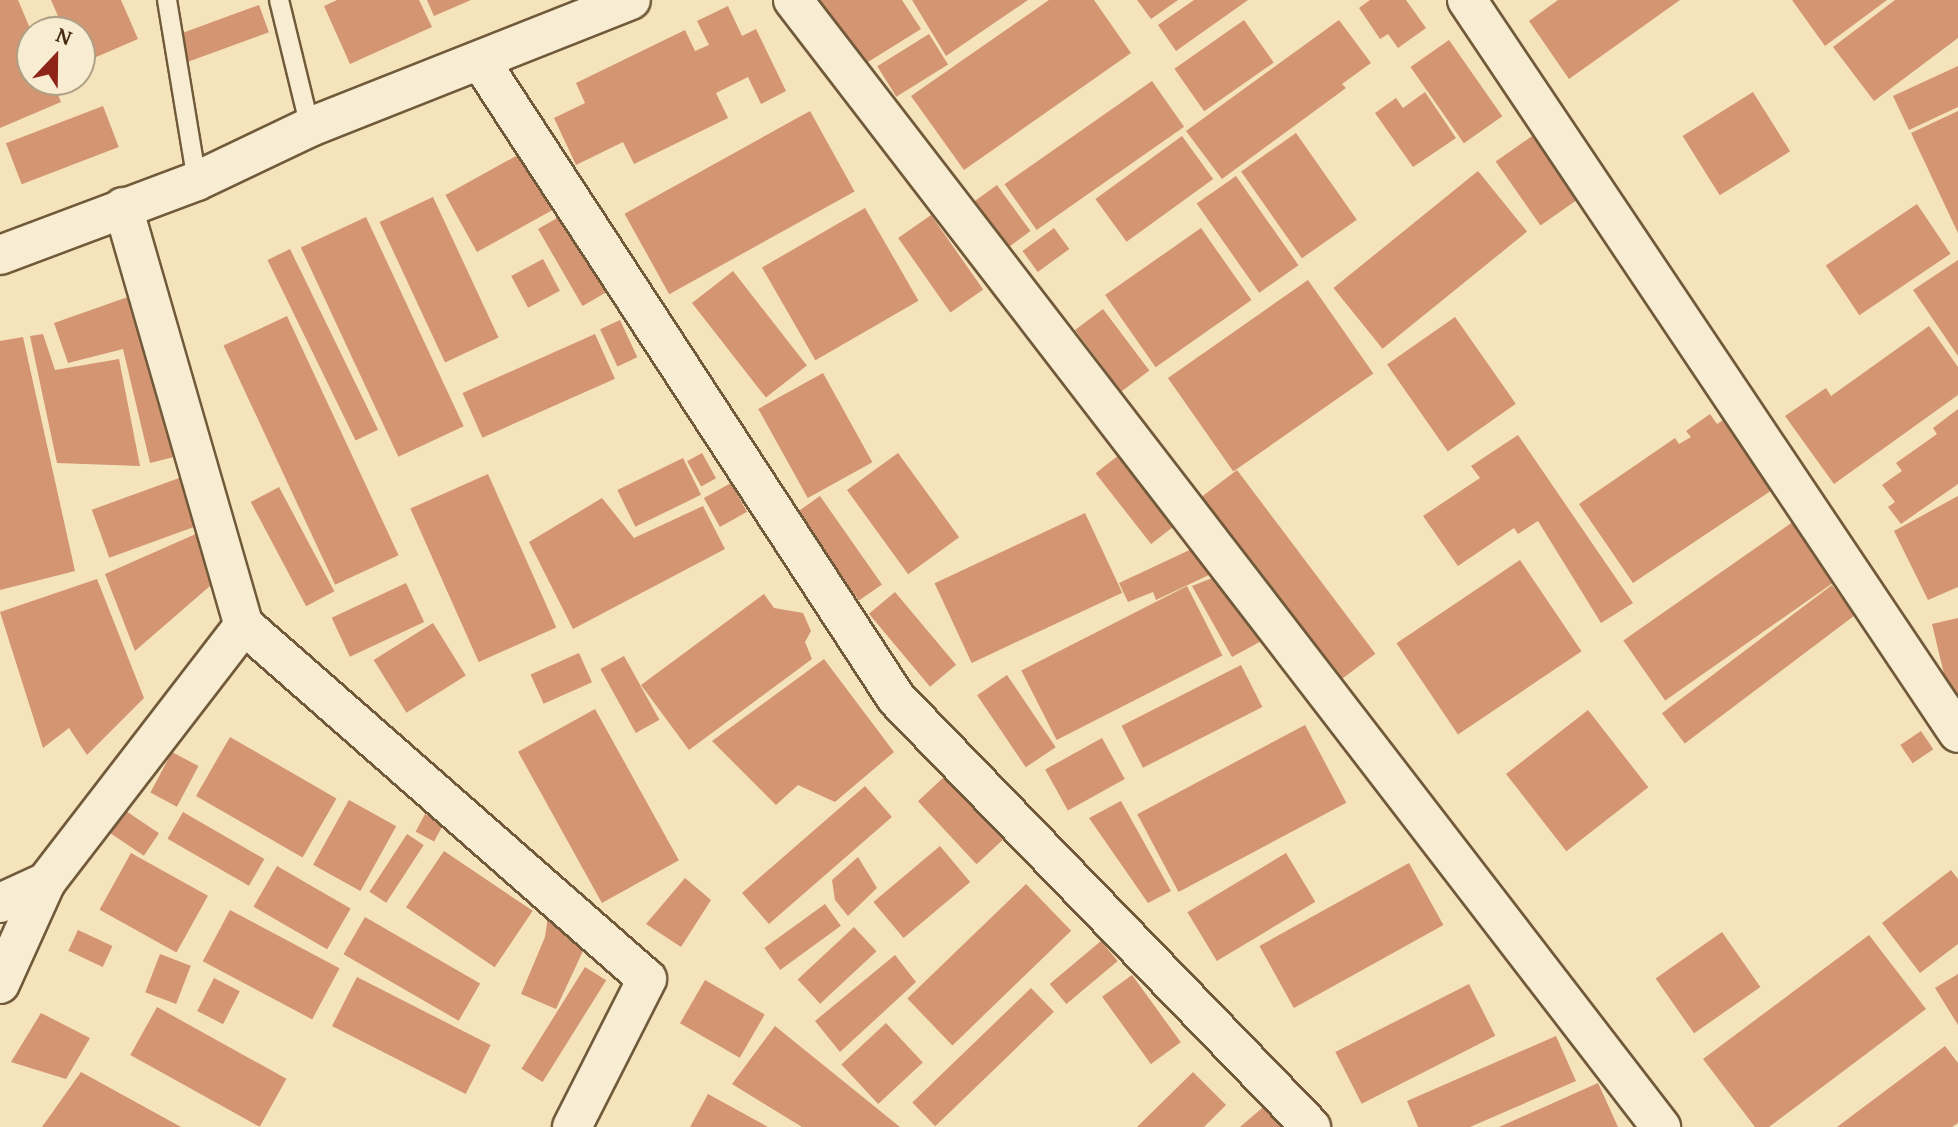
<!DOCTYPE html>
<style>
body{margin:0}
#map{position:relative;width:1958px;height:1127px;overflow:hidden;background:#f5e3bc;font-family:"Gentium Book Plus",serif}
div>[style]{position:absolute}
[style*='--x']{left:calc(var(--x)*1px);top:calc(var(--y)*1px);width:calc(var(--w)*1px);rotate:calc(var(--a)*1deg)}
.building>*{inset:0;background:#d39572;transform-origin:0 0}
.roads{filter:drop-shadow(2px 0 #715a3a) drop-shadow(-2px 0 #715a3a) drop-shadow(0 2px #715a3a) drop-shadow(0 -2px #715a3a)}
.service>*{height:18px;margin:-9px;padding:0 9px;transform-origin:9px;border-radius:9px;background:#f8edd3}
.minor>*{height:38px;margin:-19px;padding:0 19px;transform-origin:19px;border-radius:19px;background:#f8edd3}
span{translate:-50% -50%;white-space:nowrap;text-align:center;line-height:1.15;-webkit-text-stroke:6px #f8edd3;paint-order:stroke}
.north{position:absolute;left:16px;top:16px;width:80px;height:80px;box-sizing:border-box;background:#f8edd3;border:2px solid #b0a085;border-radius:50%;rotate:22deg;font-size:22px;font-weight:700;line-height:32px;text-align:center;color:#452c0f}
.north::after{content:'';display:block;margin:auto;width:28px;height:36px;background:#8f2418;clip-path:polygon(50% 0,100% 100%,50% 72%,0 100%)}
</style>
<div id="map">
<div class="building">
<i style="clip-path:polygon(0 0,18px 0,32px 33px,32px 80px,52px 80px,61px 102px,0 128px)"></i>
<i style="clip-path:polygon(51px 0,121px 0,138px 39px,80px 64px,80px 32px,65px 32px)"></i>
<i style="clip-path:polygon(337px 0,419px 0,432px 27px,350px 64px,324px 6px)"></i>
<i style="clip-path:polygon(427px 0,471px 0,434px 16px)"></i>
<i style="clip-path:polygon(817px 0,902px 0,921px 29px,860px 67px)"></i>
<i style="clip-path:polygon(912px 0,1028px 0,946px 56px)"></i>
<i style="clip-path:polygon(1049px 0,1094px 0,1131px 53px,964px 170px,911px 96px)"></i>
<i style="clip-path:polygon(1137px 0,1178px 0,1151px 19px)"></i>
<i style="clip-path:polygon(1194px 0,1248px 0,1176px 51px,1158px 25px)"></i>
<i style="clip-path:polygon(1370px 0,1406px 0,1426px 28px,1398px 48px,1388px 34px,1380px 39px,1359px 8px)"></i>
<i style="clip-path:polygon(1558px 0,1680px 0,1569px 79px,1529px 21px)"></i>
<i style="clip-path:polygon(1792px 0,1887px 0,1825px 46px)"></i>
<i style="clip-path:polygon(1895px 0,1958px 0,1958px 38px,1874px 101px,1833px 47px)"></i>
<i style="left:259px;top:5px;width:29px;height:89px;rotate:70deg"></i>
<i style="clip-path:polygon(728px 6px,742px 36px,756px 29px,786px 91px,761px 104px,748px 77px,716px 93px,728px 118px,634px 164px,623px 142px,576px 165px,554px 118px,585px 103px,576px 83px,685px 30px,695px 51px,709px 45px,697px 21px)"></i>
<i style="left:1244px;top:20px;width:52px;height:85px;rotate:55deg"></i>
<i style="clip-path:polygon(1339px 20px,1371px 63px,1342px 84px,1346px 88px,1222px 179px,1186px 131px)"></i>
<i style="left:929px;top:34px;width:36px;height:61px;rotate:58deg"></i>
<i style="left:1449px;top:40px;width:93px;height:47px;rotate:55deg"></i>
<i style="clip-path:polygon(1958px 66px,1958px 107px,1909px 130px,1893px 96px)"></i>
<i style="left:1152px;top:81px;width:56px;height:180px;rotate:55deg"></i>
<i style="clip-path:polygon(1425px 92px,1456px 138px,1413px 167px,1375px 113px,1396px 98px,1403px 108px)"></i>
<i style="left:1753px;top:92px;width:70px;height:83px;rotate:58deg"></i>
<i style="left:103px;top:106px;width:44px;height:104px;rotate:69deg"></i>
<i style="left:810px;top:111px;width:92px;height:212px;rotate:61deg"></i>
<i style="clip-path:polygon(1958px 111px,1958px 233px,1911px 133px)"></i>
<i style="left:1296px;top:133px;width:106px;height:67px;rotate:55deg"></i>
<i style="left:1535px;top:134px;width:78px;height:48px;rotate:55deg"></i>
<i style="left:1182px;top:136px;width:53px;height:107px;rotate:54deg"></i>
<i style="left:525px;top:151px;width:65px;height:91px;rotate:61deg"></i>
<i style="left:1478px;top:171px;width:78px;height:186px;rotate:51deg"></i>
<i style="left:1236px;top:176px;width:109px;height:48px;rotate:55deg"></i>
<i style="left:997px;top:185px;width:57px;height:35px;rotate:54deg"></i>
<i style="left:433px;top:197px;width:155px;height:59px;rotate:65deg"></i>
<i style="left:1917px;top:204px;width:60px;height:110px;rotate:56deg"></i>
<i style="left:865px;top:208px;width:107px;height:119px;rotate:60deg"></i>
<i style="left:564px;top:214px;width:89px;height:30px;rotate:60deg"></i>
<i style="left:931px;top:215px;width:91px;height:40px;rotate:55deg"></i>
<i style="left:366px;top:217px;width:231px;height:72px;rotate:65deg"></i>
<i style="left:1054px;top:228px;width:26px;height:39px;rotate:54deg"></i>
<i style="left:1201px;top:228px;width:88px;height:117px;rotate:55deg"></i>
<i style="left:290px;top:249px;width:201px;height:25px;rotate:64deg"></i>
<i style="left:543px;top:259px;width:36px;height:36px;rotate:62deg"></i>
<i style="clip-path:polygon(1958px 260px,1958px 356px,1913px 290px)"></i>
<i style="left:733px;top:271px;width:120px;height:52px;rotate:52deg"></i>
<i style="left:1308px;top:280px;width:114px;height:171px;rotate:55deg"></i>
<i style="clip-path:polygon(142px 292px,182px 455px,150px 463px,123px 349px,68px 363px,54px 323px)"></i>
<i style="left:1103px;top:309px;width:77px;height:35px;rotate:53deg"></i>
<i style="left:287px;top:316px;width:264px;height:70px;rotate:65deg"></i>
<i style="left:1455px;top:317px;width:106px;height:83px;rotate:55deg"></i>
<i style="left:620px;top:320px;width:41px;height:22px;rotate:65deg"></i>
<i style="clip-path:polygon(1929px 326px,1958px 367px,1958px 395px,1834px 484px,1785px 416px,1826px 388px,1831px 396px)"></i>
<i style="clip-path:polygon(43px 334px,55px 370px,119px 359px,140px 466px,57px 463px,30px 336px)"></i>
<i style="left:595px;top:334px;width:49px;height:145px;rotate:66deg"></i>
<i style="clip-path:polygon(23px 337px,75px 571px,0 590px,0 341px)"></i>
<i style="left:823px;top:373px;width:102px;height:74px;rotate:61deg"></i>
<i style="clip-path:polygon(1958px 409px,1958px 484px,1901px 524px,1888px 507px,1895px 502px,1882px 485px,1902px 471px,1896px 463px,1937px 434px,1933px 428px)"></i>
<i style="clip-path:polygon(1710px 414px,1717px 424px,1728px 417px,1775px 488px,1633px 583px,1579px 504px,1675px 438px,1679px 444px,1691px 437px,1686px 431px)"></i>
<i style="clip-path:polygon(1518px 435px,1633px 603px,1601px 623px,1538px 521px,1518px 534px,1514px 528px,1458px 566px,1423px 516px,1480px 478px,1471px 466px)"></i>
<i style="left:1124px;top:451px;width:90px;height:36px;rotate:52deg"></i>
<i style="left:702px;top:453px;width:29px;height:17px;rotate:61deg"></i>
<i style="left:898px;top:453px;width:104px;height:63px;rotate:54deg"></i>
<i style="left:683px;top:458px;width:41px;height:73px;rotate:64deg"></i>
<i style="left:1237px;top:470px;width:230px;height:48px;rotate:53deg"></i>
<i style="left:488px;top:474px;width:168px;height:85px;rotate:66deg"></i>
<i style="left:182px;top:477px;width:51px;height:96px;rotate:70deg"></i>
<i style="left:731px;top:483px;width:33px;height:31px;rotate:61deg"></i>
<i style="left:279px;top:487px;width:118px;height:32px;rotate:62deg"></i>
<i style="left:820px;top:496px;width:108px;height:28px;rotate:55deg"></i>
<i style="clip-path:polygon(1958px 496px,1958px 587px,1928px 600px,1894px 531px)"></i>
<i style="clip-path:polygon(602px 498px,634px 538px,703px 506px,725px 549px,573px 629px,529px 542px)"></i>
<i style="left:1085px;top:513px;width:88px;height:166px;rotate:65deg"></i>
<i style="left:1797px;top:519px;width:73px;height:212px;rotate:55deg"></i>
<i style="clip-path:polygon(198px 533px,218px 579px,135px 651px,105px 574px)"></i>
<i style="clip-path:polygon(1196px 547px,1211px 574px,1156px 600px,1153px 592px,1128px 602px,1119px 583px)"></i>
<i style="left:1520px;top:560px;width:110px;height:149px;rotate:56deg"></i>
<i style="clip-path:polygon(1217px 576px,1265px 639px,1232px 657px,1192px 586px)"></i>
<i style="clip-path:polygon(97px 579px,144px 698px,87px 755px,69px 728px,43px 748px,0 612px)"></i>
<i style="left:406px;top:583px;width:43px;height:82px;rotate:65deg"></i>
<i style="left:1832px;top:585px;width:38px;height:213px;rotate:53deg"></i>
<i style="left:1187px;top:586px;width:78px;height:186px;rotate:63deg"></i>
<i style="left:895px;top:592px;width:95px;height:34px;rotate:50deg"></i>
<i style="clip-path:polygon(764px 594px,774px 608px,803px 613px,811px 631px,805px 642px,812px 659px,689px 750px,641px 685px)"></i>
<i style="clip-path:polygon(1958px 618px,1958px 701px,1951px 703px,1932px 624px)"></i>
<i style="left:433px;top:623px;width:62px;height:70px;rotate:58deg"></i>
<i style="left:579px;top:653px;width:32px;height:53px;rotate:66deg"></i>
<i style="left:624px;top:656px;width:73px;height:27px;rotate:61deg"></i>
<i style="clip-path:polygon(824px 659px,894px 752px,835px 802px,798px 785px,776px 805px,712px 741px)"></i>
<i style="left:1241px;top:665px;width:47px;height:134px;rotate:63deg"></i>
<i style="left:1007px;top:675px;width:87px;height:36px;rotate:56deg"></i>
<i style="left:595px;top:709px;width:173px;height:88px;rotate:61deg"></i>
<i style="left:1588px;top:710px;width:98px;height:104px;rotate:52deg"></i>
<i style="left:1305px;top:725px;width:88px;height:190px;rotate:62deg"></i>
<i style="left:1921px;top:731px;width:22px;height:25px;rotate:56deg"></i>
<i style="left:230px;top:737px;width:123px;height:68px;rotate:30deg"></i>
<i style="left:1102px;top:738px;width:47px;height:65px;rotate:61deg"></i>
<i style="left:172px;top:752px;width:30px;height:46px;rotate:28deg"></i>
<i style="left:945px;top:776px;width:86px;height:37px;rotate:47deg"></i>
<i style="left:865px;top:786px;width:41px;height:163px;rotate:49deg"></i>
<i style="left:349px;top:800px;width:54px;height:74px;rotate:29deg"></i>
<i style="clip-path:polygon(1121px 801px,1171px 891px,1148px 903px,1089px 818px)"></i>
<i style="left:120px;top:807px;width:47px;height:27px;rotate:34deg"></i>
<i style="left:183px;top:812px;width:94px;height:31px;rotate:30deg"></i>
<i style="left:425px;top:814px;width:21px;height:20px;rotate:28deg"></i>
<i style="left:407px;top:834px;width:20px;height:69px;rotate:33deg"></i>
<i style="left:940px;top:846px;width:47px;height:87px;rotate:50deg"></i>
<i style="left:444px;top:851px;width:107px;height:68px;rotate:34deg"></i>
<i style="left:131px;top:853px;width:88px;height:65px;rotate:29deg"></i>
<i style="left:1286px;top:853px;width:57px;height:115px;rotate:59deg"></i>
<i style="clip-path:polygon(858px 857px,877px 888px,848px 916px,835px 900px,832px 880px)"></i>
<i style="left:1409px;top:863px;width:71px;height:171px;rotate:61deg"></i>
<i style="left:277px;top:866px;width:85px;height:47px;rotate:30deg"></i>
<i style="clip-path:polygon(1951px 870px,1958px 879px,1958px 944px,1920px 973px,1882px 923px)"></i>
<i style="clip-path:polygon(685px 878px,711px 900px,681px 947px,646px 924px)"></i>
<i style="left:1026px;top:884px;width:65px;height:165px;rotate:46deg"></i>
<i style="left:825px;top:904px;width:27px;height:75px;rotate:54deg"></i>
<i style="left:230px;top:910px;width:124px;height:58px;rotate:28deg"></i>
<i style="clip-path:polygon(548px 916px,583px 951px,556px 1009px,521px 994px,545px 937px)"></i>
<i style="left:365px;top:917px;width:133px;height:43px;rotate:30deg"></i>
<i style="left:854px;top:927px;width:33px;height:77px;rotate:47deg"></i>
<i style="left:78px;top:930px;width:38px;height:23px;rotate:25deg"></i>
<i style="left:1722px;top:932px;width:67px;height:81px;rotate:55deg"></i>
<i style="clip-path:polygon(1869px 935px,1926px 1009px,1769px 1127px,1755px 1127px,1703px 1059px)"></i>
<i style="left:1101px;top:941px;width:26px;height:67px;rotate:50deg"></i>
<i style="left:160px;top:954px;width:33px;height:41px;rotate:21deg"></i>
<i style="clip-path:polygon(895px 955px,916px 982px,840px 1052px,815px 1021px)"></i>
<i style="left:585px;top:967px;width:25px;height:120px;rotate:32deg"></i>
<i style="clip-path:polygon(1958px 974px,1958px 1025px,1935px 988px)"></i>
<i style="left:1132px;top:975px;width:83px;height:37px;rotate:54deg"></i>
<i style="left:357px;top:977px;width:150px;height:55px;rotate:27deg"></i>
<i style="left:214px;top:978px;width:29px;height:37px;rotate:27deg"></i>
<i style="left:705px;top:980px;width:69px;height:50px;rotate:30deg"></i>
<i style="left:1469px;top:984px;width:58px;height:150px;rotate:63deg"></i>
<i style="left:1031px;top:988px;width:33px;height:165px;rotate:46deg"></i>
<i style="left:157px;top:1007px;width:148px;height:55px;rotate:29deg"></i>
<i style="clip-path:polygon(41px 1013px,90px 1038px,66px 1079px,11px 1062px)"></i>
<i style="left:886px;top:1023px;width:54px;height:61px;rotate:47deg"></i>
<i style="clip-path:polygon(775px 1026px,900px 1127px,802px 1127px,732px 1084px)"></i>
<i style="clip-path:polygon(1556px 1036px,1576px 1081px,1470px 1127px,1418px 1127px,1407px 1101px)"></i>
<i style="clip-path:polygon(1945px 1046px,1958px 1063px,1958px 1123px,1952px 1127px,1837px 1127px)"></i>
<i style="clip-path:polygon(81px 1072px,181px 1127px,42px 1127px)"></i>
<i style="clip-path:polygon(1193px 1072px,1226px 1105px,1204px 1127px,1137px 1127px)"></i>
<i style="clip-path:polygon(1598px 1083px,1618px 1127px,1499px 1127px)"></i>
<i style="clip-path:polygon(708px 1094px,768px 1127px,690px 1127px)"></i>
<i style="clip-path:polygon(1268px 1103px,1288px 1127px,1240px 1127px)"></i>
</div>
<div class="roads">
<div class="service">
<i style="--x:167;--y:0;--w:183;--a:80.6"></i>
<i style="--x:279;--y:0;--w:131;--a:76.3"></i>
</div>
<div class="minor">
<i style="--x:793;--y:0;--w:1423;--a:52.4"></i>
<i style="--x:1467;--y:0;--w:882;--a:56.18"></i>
<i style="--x:481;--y:62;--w:759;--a:56.87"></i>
<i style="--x:896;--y:698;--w:597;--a:45.95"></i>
<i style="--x:123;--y:207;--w:435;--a:73.9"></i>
<i style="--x:244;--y:625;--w:536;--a:41.3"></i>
<i style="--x:647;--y:979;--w:166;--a:116.9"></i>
<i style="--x:0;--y:255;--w:210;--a:-20.6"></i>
<i style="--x:197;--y:181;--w:125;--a:-25.5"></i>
<i style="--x:310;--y:127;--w:345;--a:-21.6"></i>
<i style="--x:0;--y:903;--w:51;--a:-24.5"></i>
<i style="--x:0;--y:984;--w:112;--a:-65.7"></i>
<i style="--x:46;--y:882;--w:324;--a:-52.4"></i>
</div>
</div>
<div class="north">N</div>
</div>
